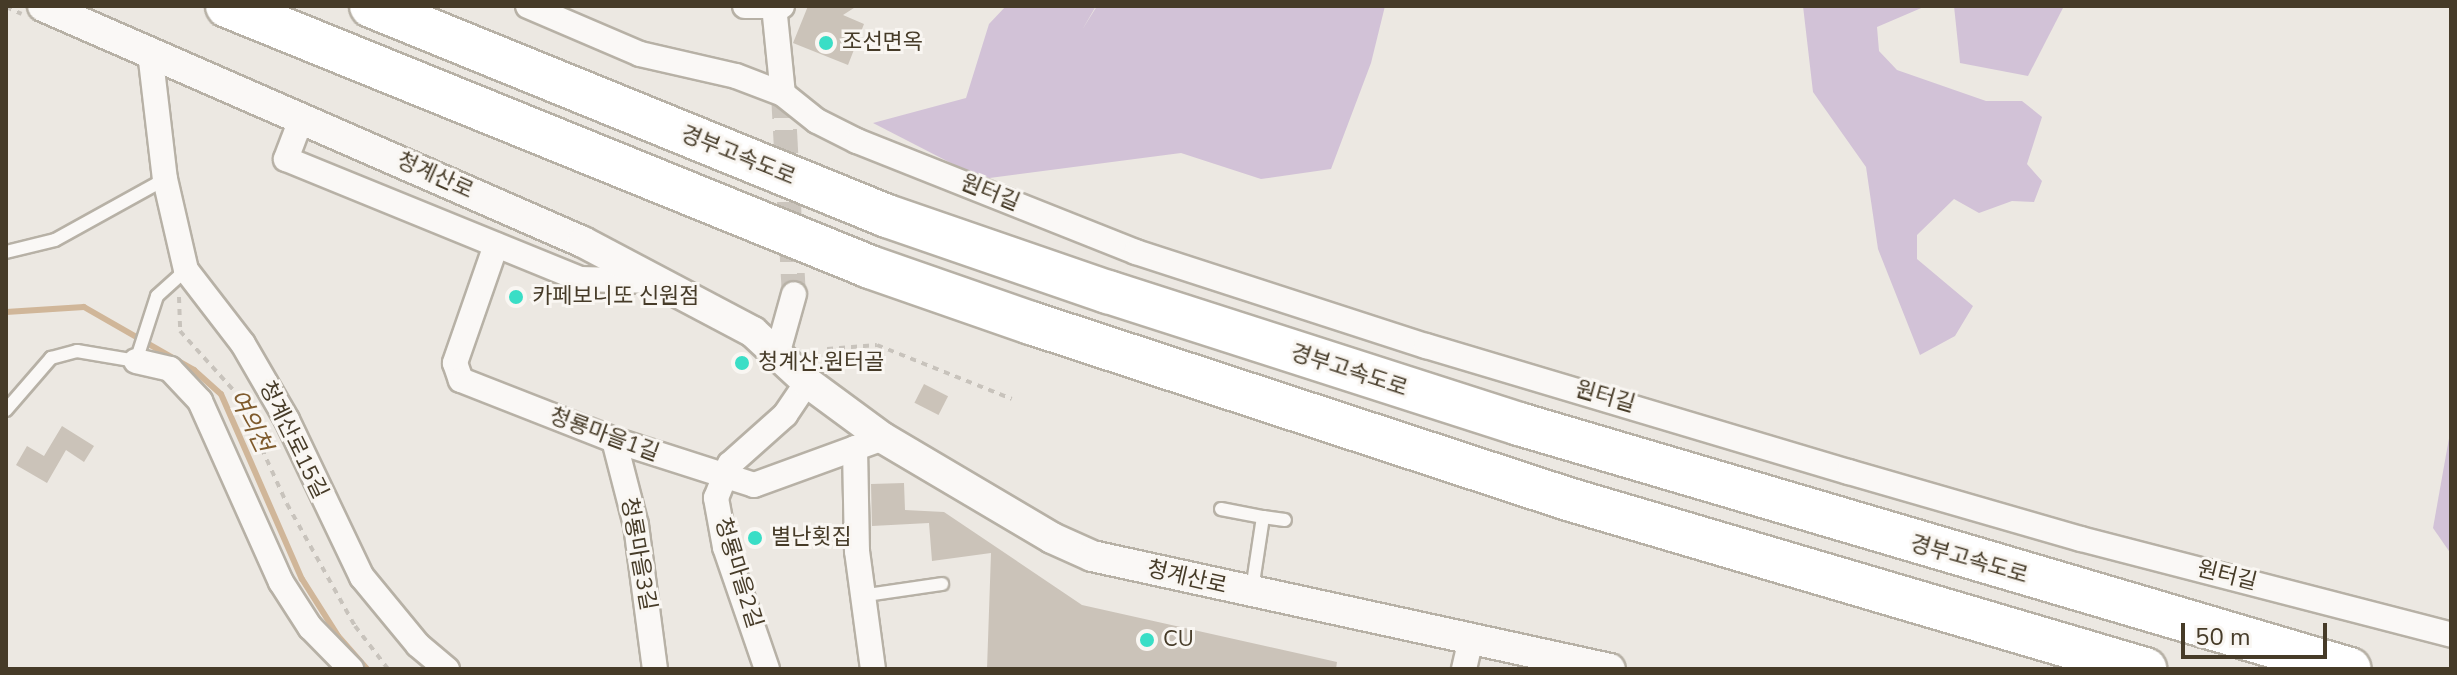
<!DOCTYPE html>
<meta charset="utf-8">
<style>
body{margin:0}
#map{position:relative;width:2457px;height:675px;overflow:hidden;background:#ece8e2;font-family:"Nunito Sans","Noto Sans KR",sans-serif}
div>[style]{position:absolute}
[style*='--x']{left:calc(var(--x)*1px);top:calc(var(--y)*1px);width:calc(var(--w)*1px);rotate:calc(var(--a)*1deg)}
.green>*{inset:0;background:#d2c2d7}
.stream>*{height:6px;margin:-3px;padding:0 3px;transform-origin:3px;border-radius:3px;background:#d0b699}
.building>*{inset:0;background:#cbc3b9;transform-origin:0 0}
.minor-tunnel>*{height:24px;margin-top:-12px;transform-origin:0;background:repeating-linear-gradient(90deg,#cbc5bd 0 24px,transparent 0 36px)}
.path>*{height:4px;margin-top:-2px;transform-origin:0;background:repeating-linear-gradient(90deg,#c8c3bc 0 6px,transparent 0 12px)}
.roads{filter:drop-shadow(2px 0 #b7b1a6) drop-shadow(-2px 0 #b7b1a6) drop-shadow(0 2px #b7b1a6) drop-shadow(0 -2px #b7b1a6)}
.service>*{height:12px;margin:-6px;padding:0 6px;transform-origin:6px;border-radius:6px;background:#faf8f6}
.minor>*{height:24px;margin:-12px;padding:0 12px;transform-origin:12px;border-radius:12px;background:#faf8f6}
.tertiary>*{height:30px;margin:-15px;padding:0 15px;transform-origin:15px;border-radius:15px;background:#faf8f6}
.motorway>*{height:42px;margin:-21px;padding:0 21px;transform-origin:21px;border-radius:21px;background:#fff}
.dots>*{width:22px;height:22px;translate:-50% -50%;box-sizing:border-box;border:4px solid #f9f6f2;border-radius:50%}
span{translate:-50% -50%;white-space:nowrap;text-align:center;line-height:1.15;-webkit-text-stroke:6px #f9f6f2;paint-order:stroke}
.poi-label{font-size:22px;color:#463b28}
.left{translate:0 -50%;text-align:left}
.street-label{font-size:22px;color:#463b28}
.water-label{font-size:24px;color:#7f5b2d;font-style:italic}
.frame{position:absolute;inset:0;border:8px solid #463b28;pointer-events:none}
.scale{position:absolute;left:2181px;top:623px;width:146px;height:36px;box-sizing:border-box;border:4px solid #463b28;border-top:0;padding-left:10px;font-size:24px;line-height:28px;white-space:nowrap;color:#463b28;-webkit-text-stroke:6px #f9f6f2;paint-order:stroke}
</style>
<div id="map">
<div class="green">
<i style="clip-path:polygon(1006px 6px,1096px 6px,1082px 30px,1097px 6px,1385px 6px,1371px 63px,1331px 169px,1261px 179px,1181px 153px,982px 179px,873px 123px,966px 98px,989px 24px)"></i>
<i style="clip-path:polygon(1803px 6px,1926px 6px,1877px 27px,1879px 51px,1897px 70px,1986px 101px,2022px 101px,2042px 117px,2027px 164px,2042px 181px,2034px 202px,2012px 201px,1979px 213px,1954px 199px,1917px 235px,1917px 259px,1973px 306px,1955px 336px,1920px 355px,1878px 249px,1866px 167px,1813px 92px)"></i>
<i style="clip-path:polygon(1954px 6px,2064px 6px,2028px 76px,1960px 63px)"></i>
<i style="clip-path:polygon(2451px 427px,2451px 554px,2433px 528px)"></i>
</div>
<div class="stream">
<i style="--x:6;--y:312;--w:78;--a:-3.7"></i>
<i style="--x:84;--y:307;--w:127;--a:29.8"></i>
<i style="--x:194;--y:370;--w:36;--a:42"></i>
<i style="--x:221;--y:394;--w:202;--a:66.4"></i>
<i style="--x:302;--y:579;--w:67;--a:57.7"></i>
<i style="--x:338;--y:636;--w:44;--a:48.7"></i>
</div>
<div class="building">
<i style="clip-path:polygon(808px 6px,857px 6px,843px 15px,864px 24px,848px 65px,793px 43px)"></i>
<i style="left:924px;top:384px;width:27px;height:21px;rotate:27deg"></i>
<i style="clip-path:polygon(62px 426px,94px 446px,84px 462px,66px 450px,47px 483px,16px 465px,27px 446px,44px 456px)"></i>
<i style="clip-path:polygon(904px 483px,905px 510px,944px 512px,1082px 605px,1337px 662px,1336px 669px,987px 669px,991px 553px,932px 561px,929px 523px,872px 526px,871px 484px)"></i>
</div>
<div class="minor-tunnel">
<i style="--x:783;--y:94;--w:200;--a:86.9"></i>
</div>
<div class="path">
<i style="--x:6;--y:7;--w:17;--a:24"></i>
<i style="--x:179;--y:297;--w:34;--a:88"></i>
<i style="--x:180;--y:331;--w:85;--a:47.9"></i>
<i style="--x:237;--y:394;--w:121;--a:65.6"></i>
<i style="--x:287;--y:504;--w:140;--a:60.9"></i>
<i style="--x:355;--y:626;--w:54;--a:52.5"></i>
<i style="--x:827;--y:349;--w:50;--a:-4.6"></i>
<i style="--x:877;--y:345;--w:145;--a:21.8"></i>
</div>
<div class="roads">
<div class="service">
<i style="--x:6;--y:252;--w:50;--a:-13.8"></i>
<i style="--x:55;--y:240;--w:126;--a:-29"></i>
<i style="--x:6;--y:410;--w:69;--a:-49.1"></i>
<i style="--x:51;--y:358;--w:27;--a:-15"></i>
<i style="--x:77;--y:351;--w:60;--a:9.6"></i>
<i style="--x:136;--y:361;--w:68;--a:-72.1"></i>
<i style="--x:157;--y:296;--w:39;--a:-42"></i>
<i style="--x:1221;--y:509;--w:43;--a:10.8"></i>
<i style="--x:1263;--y:517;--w:74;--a:98.6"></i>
<i style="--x:1263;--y:517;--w:22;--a:8"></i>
<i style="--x:860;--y:596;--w:83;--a:-8.3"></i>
</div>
<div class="minor">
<i style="--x:528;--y:6;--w:122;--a:23.2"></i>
<i style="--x:640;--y:54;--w:98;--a:12.9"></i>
<i style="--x:736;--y:76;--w:50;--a:21"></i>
<i style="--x:783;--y:94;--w:43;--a:38.5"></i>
<i style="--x:817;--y:121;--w:45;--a:26.6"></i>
<i style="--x:857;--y:141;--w:300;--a:21.7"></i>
<i style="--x:1136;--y:252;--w:305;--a:18"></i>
<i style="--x:1426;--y:346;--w:441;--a:16.6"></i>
<i style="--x:1849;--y:472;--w:241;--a:16.1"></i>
<i style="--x:2081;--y:539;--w:382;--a:14.5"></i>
<i style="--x:745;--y:6;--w:37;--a:0"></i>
<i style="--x:774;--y:6;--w:88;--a:84.2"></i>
<i style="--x:150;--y:52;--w:128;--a:83.3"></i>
<i style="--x:165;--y:179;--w:93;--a:77"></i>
<i style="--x:186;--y:270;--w:93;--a:52.4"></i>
<i style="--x:243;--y:344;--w:88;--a:59.9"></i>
<i style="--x:287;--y:420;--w:174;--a:64.5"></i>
<i style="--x:362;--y:577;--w:88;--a:50.5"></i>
<i style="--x:418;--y:645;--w:38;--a:40"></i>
<i style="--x:302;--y:117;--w:45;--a:110.9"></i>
<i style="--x:286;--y:159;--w:318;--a:22.2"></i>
<i style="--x:580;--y:279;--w:74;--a:1.5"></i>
<i style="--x:496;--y:245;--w:125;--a:109.2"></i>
<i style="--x:455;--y:363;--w:18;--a:71"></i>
<i style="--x:461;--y:380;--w:164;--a:21.4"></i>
<i style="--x:614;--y:440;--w:147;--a:17.8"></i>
<i style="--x:754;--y:485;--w:137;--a:-20"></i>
<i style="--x:777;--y:355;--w:63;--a:-74.4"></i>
<i style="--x:136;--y:361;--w:35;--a:13"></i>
<i style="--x:170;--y:369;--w:44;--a:46.8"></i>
<i style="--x:200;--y:401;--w:198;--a:65.9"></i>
<i style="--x:281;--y:582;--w:54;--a:57.2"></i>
<i style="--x:310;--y:627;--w:59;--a:45.7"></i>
<i style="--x:614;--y:440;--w:88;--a:75.5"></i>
<i style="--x:636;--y:525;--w:145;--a:82.5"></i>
<i style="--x:855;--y:448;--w:103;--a:88.9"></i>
<i style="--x:857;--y:551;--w:119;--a:82.3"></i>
<i style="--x:767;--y:669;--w:129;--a:-109"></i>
<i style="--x:725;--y:547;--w:50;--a:-100.4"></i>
<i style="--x:716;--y:498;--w:37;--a:-68"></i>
<i style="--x:730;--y:464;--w:74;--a:-41.7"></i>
<i style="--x:785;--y:415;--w:40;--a:-56"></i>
<i style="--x:1464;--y:669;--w:31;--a:-77"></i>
</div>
<div class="tertiary">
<i style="--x:43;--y:6;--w:589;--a:23.61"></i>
<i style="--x:583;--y:242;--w:192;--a:27.9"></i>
<i style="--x:753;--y:332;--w:74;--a:42.8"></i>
<i style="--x:807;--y:382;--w:94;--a:36.4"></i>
<i style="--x:883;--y:438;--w:196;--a:30.6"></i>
<i style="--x:1052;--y:538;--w:44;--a:24.2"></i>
<i style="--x:1092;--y:556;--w:530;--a:12.31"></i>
</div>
<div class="motorway">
<i style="--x:227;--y:6;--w:694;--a:22.09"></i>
<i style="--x:870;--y:267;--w:170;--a:19.2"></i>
<i style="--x:1031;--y:323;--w:565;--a:18.15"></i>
<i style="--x:1568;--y:499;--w:602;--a:16.42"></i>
<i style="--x:371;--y:6;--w:557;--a:22.15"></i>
<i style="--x:887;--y:216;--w:234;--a:19"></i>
<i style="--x:1108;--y:292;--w:432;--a:17.8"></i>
<i style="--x:1519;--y:424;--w:866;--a:16.43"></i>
</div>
</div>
<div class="dots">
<i style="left:826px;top:43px;background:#3adec6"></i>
<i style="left:516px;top:297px;background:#3adec6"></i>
<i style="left:742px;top:363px;background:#3adec6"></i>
<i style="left:755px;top:538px;background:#3adec6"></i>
<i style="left:1147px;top:640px;background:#3adec6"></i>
</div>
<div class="poi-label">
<span class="left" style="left:842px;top:43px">조선면옥</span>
<span class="left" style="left:532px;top:297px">카페보니또 신원점</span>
<span class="left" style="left:758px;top:363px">청계산.원터골</span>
<span class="left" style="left:771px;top:538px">별난횟집</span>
<span class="left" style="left:1163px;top:640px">CU</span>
</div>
<div class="street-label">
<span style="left:738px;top:156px;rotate:22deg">경부고속도로</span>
<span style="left:435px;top:176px;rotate:24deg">청계산로</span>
<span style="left:990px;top:193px;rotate:22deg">원터길</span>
<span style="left:1349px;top:371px;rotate:18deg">경부고속도로</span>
<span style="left:1605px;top:397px;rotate:16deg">원터길</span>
<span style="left:604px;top:435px;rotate:20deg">청룡마을1길</span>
<span style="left:293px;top:440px;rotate:64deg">청계산로15길</span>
<span style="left:638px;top:554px;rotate:80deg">청룡마을3길</span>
<span style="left:1969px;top:560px;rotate:16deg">경부고속도로</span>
<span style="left:738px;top:573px;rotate:73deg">청룡마을2길</span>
<span style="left:2227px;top:576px;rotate:14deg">원터길</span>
<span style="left:1187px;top:578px;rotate:13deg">청계산로</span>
</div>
<div class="water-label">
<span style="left:250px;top:421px;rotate:64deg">여의천</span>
</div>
<div class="frame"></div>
<div class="scale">50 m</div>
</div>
